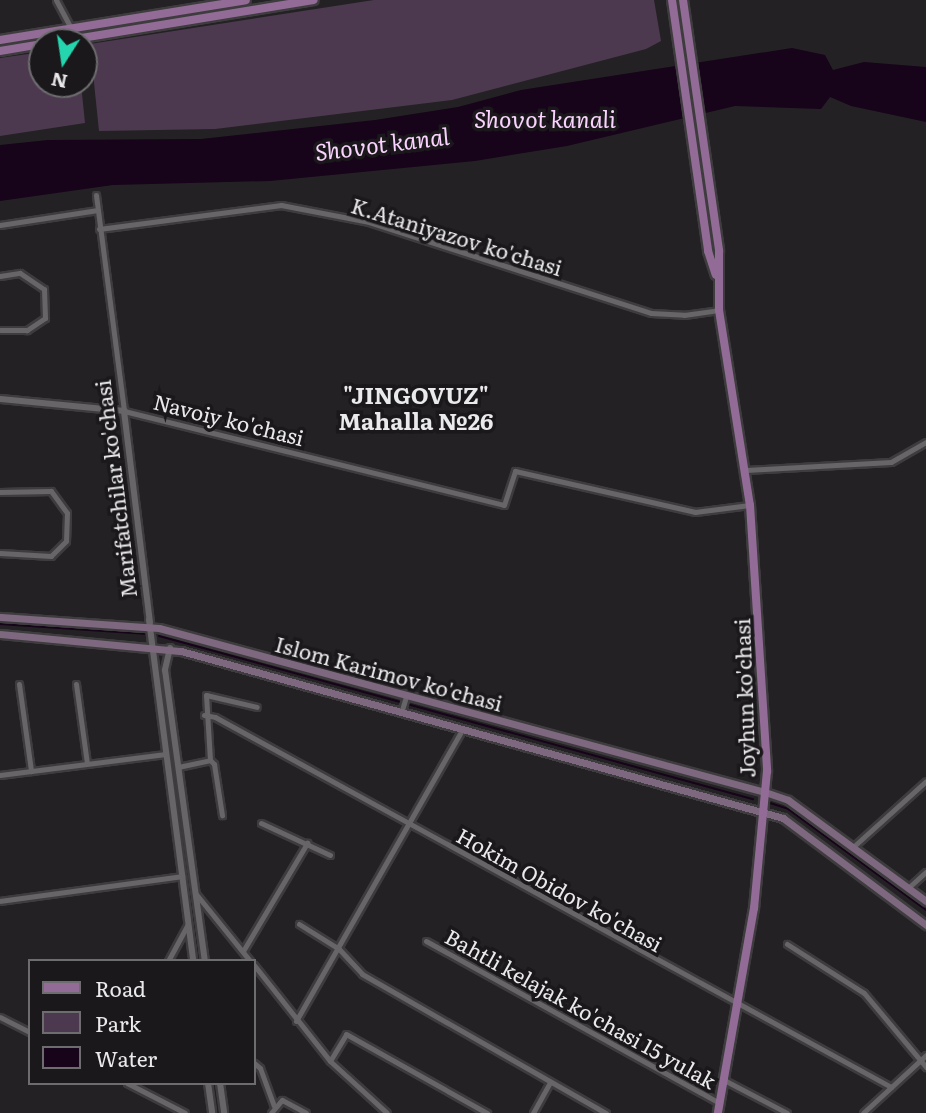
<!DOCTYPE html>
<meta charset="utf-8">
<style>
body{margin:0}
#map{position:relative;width:926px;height:1113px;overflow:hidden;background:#242124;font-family:Literata,serif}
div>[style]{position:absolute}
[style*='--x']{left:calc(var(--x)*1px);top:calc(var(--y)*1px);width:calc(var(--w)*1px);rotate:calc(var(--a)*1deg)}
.green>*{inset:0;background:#4d394f}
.water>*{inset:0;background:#17031a}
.stream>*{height:2px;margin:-1px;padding:0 1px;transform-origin:1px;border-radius:1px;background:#17031a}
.roads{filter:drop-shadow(2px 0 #3e3c3e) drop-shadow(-2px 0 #3e3c3e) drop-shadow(0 2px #3e3c3e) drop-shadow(0 -2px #3e3c3e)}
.minor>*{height:5px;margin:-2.5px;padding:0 2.5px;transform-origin:2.5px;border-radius:2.5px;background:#686568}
.tertiary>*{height:6px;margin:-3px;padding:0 3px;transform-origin:3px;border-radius:3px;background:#686568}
.secondary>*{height:7px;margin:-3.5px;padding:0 3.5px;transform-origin:3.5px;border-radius:3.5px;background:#7d687f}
.primary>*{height:8px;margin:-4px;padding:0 4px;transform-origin:4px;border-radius:4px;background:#926c97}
span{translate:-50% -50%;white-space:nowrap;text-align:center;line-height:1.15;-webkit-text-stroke:7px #1a181b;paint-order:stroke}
.street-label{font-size:21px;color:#eae9eb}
.water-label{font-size:23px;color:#fad3fe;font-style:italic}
.neighbourhood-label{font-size:23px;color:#eae9eb;font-weight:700}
.legend{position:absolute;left:28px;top:959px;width:228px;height:126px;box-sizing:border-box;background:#1a181b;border:2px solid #6d6c6e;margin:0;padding:9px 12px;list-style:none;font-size:21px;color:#eae9eb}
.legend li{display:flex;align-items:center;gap:14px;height:35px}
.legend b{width:35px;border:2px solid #6d6c6e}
.north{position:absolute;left:28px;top:28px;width:70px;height:70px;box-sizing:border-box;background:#1a181b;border:2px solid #6d6c6e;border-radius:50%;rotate:192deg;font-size:19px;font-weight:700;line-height:28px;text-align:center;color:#eae9eb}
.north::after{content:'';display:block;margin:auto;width:24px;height:32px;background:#24d5ae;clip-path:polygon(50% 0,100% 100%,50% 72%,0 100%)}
</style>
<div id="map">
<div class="green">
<i style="clip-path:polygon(374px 0,654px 0,661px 41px,646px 49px,452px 100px,215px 129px,99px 131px,90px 44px)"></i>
<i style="clip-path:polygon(42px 52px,42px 84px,81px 84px,85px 123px,0 136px,0 58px)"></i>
</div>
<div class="water">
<i style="clip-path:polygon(792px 48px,825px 55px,833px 70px,864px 62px,926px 67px,926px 122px,851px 106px,830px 97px,821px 109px,735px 106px,567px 146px,475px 161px,270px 181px,113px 185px,0 201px,0 145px,48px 140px,201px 139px,375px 120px,458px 107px,521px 90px)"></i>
</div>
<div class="stream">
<i style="--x:0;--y:624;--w:145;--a:3.9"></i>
<i style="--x:159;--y:636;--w:251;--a:15.3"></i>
<i style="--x:407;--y:704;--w:359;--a:15.4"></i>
<i style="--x:770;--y:803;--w:19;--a:18"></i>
<i style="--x:788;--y:809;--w:171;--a:36.2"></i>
</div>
<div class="roads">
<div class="minor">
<i style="--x:56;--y:0;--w:32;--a:62"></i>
<i style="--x:96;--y:195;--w:218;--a:82.6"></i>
<i style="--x:124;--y:411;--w:391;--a:13.9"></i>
<i style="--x:504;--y:505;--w:36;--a:-72"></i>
<i style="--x:515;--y:471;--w:185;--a:12.8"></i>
<i style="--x:695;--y:512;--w:55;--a:-7.3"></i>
<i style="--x:0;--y:225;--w:99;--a:-8.7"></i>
<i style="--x:99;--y:229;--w:184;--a:-7.5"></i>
<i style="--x:281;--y:205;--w:90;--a:10.9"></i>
<i style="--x:369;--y:222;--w:296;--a:17.9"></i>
<i style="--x:651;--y:313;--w:33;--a:3"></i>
<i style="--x:684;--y:315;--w:35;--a:-8"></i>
<i style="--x:0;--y:276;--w:20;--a:-9"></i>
<i style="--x:20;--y:273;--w:29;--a:34"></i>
<i style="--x:44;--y:289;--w:29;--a:88"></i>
<i style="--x:45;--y:318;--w:22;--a:146"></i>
<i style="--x:27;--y:330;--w:27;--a:180"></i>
<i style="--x:746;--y:470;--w:145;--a:-3.2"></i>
<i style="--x:891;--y:462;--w:40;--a:-29.7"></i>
<i style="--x:0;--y:492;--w:51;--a:-1.1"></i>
<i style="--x:51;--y:491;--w:27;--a:54"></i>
<i style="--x:67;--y:513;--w:28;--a:92"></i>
<i style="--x:66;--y:541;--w:21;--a:135"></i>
<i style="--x:51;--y:556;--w:51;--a:-176.6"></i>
<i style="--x:19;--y:684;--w:88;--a:82.1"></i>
<i style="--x:76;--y:684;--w:80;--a:82.1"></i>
<i style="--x:401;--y:713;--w:17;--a:-73"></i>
<i style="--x:204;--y:715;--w:11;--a:10"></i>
<i style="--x:215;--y:717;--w:771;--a:28.69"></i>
<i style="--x:210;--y:760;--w:6;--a:45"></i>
<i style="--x:214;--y:764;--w:52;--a:81.1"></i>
<i style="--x:178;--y:767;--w:33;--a:-12"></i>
<i style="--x:210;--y:760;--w:65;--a:-93.5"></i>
<i style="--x:206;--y:695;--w:52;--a:13.2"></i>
<i style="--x:0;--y:775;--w:167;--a:-7.2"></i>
<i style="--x:261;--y:823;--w:76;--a:24.9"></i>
<i style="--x:853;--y:847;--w:98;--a:-42.1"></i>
<i style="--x:908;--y:888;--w:24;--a:-42"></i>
<i style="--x:196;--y:894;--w:86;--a:51.1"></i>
<i style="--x:0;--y:901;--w:184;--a:-7.8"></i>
<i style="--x:299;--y:924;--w:47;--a:32"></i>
<i style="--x:339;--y:949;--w:34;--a:47"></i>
<i style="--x:362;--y:974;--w:281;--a:29.7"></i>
<i style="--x:426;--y:941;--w:336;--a:28.9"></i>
<i style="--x:787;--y:944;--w:91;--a:32.5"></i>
<i style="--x:864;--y:993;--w:97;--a:50"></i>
<i style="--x:243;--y:951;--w:126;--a:-59.3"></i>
<i style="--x:168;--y:961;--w:42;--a:-61.6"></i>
<i style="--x:254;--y:965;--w:122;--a:51.6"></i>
<i style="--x:330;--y:1061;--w:77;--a:42.4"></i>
<i style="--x:0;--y:1017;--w:34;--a:27"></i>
<i style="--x:296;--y:1021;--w:335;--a:-60.3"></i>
<i style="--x:330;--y:1061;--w:31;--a:-59"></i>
<i style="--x:346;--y:1034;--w:162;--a:29.3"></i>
<i style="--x:254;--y:1063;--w:8;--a:40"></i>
<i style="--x:260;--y:1068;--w:40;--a:69.8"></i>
<i style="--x:724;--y:1080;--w:71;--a:27.6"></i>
<i style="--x:127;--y:1083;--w:65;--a:27.3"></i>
<i style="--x:271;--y:1113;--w:17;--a:-50"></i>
<i style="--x:282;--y:1100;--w:27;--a:28"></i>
<i style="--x:533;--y:1113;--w:35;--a:-61"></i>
<i style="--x:863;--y:1113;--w:86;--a:-42.6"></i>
</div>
<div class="tertiary">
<i style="--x:0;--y:399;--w:125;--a:5.5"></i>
<i style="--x:124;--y:411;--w:213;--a:83"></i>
<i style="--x:149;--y:620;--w:344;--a:82.6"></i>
<i style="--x:170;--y:648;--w:23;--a:103"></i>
<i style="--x:165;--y:670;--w:294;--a:82.2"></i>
<i style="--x:208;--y:1083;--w:30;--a:82"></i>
<i style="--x:220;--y:1083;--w:30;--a:82"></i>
</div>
<div class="secondary">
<i style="--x:0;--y:617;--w:159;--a:4"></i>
<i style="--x:159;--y:628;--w:628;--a:15.14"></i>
<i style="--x:765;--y:792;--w:24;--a:19"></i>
<i style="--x:788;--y:800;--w:171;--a:36.2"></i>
<i style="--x:0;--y:634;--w:182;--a:5.4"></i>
<i style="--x:181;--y:651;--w:625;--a:15.5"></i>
<i style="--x:783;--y:818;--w:179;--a:36.8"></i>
</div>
<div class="primary">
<i style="--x:672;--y:0;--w:254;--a:81.8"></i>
<i style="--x:708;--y:251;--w:25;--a:72"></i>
<i style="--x:683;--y:0;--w:254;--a:81.8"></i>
<i style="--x:719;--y:251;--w:59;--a:90"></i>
<i style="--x:719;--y:310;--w:197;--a:81"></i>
<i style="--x:750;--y:505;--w:267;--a:86.3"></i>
<i style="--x:767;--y:771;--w:138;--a:95.4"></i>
<i style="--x:754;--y:908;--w:208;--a:100"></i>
<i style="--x:0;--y:40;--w:249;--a:-9.2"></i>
<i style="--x:57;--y:42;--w:260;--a:-9.3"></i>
<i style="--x:0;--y:51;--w:43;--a:-9.5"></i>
</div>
</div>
<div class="street-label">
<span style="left:457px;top:236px;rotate:17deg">K.Ataniyazov ko'chasi</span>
<span style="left:229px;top:419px;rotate:14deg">Navoiy ko'chasi</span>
<span style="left:115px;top:489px;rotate:-97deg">Marifatchilar ko'chasi</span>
<span style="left:389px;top:673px;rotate:15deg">Islom Karimov ko'chasi</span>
<span style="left:744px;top:698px;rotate:-92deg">Joyhun ko'chasi</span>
<span style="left:560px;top:889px;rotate:29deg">Hokim Obidov ko'chasi</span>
<span style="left:581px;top:1008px;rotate:29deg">Bahtli kelajak ko'chasi 15 yulak</span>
</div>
<div class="water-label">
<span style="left:545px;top:118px">Shovot kanali</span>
<span style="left:382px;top:143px;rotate:-7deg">Shovot kanal</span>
</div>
<div class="neighbourhood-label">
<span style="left:416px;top:407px">"JINGOVUZ"<br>Mahalla №26</span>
</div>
<ul class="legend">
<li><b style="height:9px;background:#926c97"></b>Road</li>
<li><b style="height:19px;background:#4d394f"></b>Park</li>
<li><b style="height:19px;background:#17031a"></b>Water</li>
</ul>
<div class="north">N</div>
</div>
